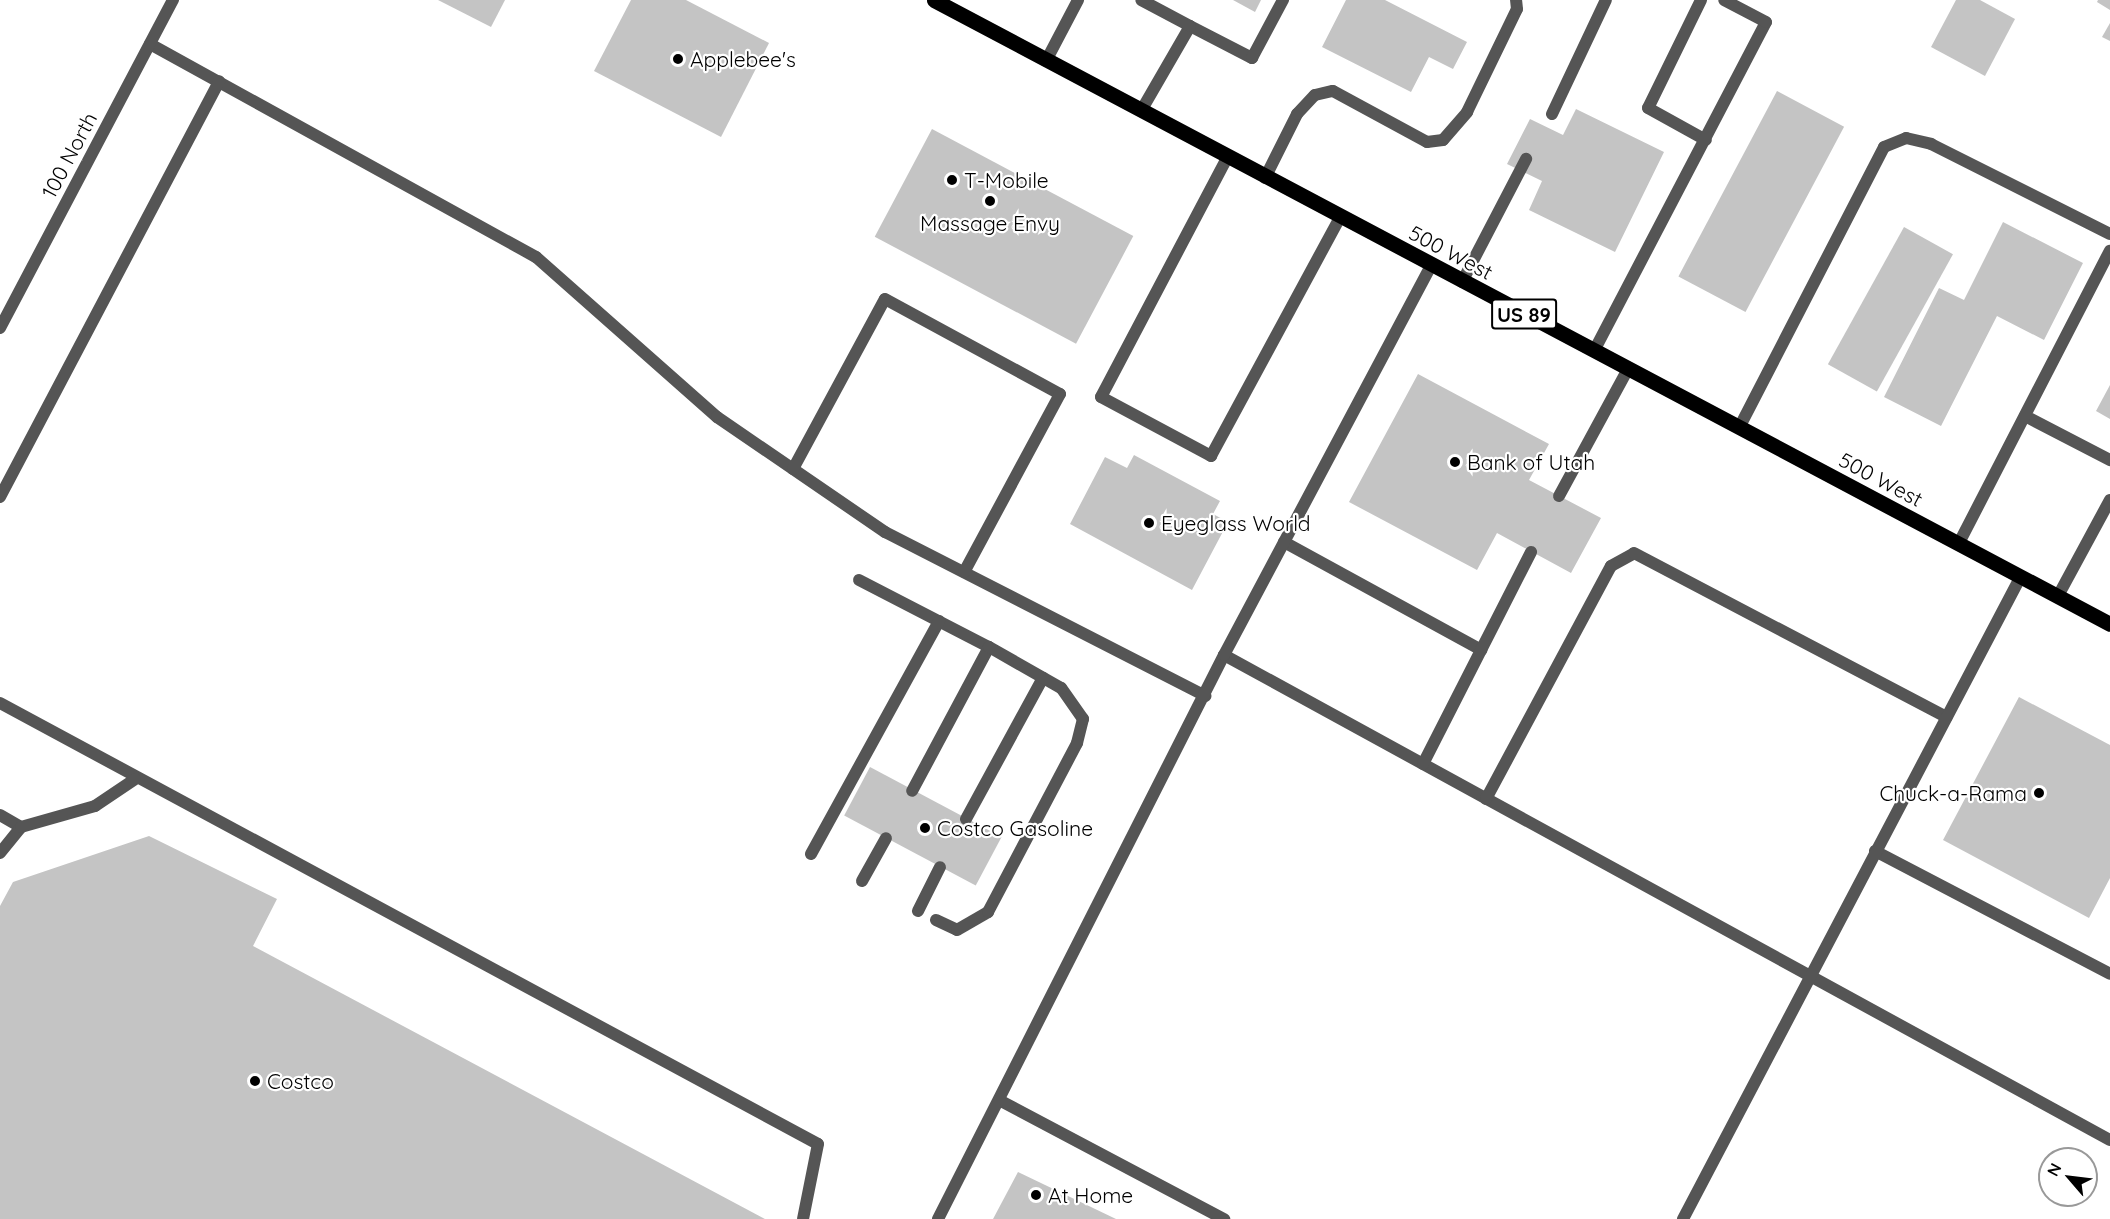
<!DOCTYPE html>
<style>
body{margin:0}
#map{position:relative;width:2110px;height:1219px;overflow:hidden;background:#fff;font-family:Quicksand,sans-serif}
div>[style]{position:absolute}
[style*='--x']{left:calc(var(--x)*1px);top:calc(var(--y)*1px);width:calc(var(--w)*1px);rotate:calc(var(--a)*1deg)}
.building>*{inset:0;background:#c4c4c4;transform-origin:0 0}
.service>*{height:12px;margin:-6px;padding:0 6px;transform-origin:6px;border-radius:6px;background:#555}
.minor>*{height:12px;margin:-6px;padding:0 6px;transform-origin:6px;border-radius:6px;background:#555}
.primary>*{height:15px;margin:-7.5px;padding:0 7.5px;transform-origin:7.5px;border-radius:7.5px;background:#000}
.dots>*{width:16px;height:16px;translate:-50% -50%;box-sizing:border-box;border:3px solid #fff;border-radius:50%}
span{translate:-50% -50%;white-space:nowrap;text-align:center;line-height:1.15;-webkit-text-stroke:4.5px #fff;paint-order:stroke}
.shield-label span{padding:2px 4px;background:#fff;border:2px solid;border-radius:4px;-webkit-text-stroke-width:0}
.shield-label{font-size:20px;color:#000;font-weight:700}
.poi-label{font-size:21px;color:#000}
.left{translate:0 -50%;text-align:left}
.right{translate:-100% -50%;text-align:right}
.street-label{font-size:21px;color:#000}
.north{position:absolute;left:2038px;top:1147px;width:60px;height:60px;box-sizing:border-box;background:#fff;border:2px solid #999;border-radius:50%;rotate:298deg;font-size:16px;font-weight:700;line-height:24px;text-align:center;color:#000}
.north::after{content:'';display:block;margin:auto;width:21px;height:27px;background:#000;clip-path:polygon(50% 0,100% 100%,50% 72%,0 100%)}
</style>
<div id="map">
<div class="building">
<i style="clip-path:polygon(438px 0,505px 0,491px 27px)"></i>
<i style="clip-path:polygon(631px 0,686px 0,769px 43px,721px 137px,594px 71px)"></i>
<i style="clip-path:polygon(1233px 0,1261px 0,1255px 12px)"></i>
<i style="clip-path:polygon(1346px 0,1385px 0,1467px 42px,1453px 69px,1429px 57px,1411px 92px,1322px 47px)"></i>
<i style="clip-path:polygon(1956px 0,1980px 0,2015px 19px,1985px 76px,1931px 47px)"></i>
<i style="clip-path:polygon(2098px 0,2110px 0,2110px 10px,2097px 2px)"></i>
<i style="clip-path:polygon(2110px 23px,2110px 41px,2102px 37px)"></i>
<i style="left:1777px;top:91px;width:76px;height:210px;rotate:28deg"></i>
<i style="clip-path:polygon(1576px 109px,1664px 152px,1615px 252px,1529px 210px,1542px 181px,1507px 164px,1530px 119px,1563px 135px)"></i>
<i style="left:932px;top:129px;width:228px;height:122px;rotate:28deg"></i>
<i style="clip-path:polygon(2003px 222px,2083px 263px,2044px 340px,1997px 316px,1941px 426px,1884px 397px,1939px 288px,1964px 300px)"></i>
<i style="left:1904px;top:227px;width:56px;height:157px;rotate:29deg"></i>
<i style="clip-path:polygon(1418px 374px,1549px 444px,1529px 480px,1601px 518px,1571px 573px,1497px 533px,1477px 570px,1349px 502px)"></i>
<i style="clip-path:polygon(2110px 385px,2110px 419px,2096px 411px)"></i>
<i style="clip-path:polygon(1134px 455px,1220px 501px,1213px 514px,1228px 522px,1192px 590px,1070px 524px,1105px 457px,1127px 468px)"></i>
<i style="clip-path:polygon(2019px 697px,2110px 745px,2110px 878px,2089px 918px,1943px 840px)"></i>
<i style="left:870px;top:767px;width:149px;height:55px;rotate:28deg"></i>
<i style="clip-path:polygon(149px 836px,277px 899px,253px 946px,765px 1219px,0 1219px,0 906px,13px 882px)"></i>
<i style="clip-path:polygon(1018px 1172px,1116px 1219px,993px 1219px)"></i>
</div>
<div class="service">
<i style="--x:1701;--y:0;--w:120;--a:116.1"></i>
<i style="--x:1648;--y:108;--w:66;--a:28.9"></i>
<i style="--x:1190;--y:26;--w:70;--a:27.3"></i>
<i style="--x:1252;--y:58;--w:66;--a:-61.9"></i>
<i style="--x:150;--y:44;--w:441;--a:28.9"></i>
<i style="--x:536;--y:257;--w:242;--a:41.5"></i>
<i style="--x:717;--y:417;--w:204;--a:34.4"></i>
<i style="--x:885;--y:532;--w:360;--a:27.1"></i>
<i style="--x:1046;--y:61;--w:69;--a:-62.3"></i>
<i style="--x:1141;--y:111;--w:98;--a:-60"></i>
<i style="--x:1190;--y:26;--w:55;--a:-152"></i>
<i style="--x:1552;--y:114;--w:126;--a:-64.7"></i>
<i style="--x:1227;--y:158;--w:270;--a:117.8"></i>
<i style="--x:1101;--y:397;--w:125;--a:28.2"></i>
<i style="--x:1211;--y:456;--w:272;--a:-61.6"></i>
<i style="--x:1265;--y:178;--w:72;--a:-63.4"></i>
<i style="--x:1297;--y:114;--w:26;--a:-47"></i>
<i style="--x:1315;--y:95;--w:18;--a:-13"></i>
<i style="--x:1333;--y:91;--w:107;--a:28.5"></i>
<i style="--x:1427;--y:142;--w:16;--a:-7"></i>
<i style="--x:1443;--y:140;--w:37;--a:-49"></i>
<i style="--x:1467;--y:112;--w:114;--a:-64.1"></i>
<i style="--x:1517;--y:9;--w:9;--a:-96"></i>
<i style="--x:1462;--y:282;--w:139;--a:-62.5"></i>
<i style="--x:1594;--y:351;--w:371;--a:-62.4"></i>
<i style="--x:1766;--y:22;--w:47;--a:-152.4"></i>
<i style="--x:2025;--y:416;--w:96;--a:27.4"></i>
<i style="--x:1739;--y:428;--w:316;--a:-62.7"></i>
<i style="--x:1884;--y:147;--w:24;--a:-22"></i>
<i style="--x:1906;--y:138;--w:26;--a:13"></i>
<i style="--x:1931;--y:144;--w:200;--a:26.7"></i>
<i style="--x:793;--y:469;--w:193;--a:-61.6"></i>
<i style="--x:885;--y:299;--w:199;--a:28.5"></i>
<i style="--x:1060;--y:394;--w:202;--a:118.3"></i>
<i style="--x:1559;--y:496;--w:145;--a:-61.5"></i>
<i style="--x:0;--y:497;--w:470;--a:-62.2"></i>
<i style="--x:1284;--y:542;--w:225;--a:28.7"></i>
<i style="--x:1959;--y:543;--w:329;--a:-62.7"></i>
<i style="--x:859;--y:580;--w:146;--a:27.3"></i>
<i style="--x:989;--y:647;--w:163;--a:118.1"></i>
<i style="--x:2058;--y:596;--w:109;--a:-61.6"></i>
<i style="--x:1224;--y:655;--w:1010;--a:28.7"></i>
<i style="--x:0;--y:703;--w:929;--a:28.33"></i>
<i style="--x:818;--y:1144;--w:76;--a:101.3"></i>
<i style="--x:1423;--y:764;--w:238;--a:-63"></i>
<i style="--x:1486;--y:799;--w:264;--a:-61.8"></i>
<i style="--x:1611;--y:566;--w:26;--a:-29"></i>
<i style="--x:1634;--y:553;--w:353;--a:27.7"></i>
<i style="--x:0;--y:815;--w:24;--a:30"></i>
<i style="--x:966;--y:819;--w:161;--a:-61.4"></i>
<i style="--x:1875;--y:851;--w:265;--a:27.6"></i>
<i style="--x:0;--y:853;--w:33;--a:-51"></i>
<i style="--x:21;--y:827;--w:77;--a:-15.8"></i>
<i style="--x:95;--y:806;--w:48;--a:-34"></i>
<i style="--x:811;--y:854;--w:266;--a:-61.2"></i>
<i style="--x:862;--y:881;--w:49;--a:-60.8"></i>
<i style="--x:918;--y:911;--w:49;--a:-63.4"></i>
<i style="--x:936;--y:920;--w:23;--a:25"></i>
<i style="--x:957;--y:930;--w:36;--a:-30"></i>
<i style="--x:988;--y:912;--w:191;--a:-62.2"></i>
<i style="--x:1077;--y:743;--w:25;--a:-76"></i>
<i style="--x:1083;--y:719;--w:38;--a:-125"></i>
<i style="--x:1061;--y:688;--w:83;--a:-150.3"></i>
<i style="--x:999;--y:1100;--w:255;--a:27.9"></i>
<i style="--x:938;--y:1219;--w:632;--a:-63.11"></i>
<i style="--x:1224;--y:655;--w:441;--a:-62"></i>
<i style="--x:1683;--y:1219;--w:726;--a:-62.27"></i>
</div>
<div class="minor">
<i style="--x:0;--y:328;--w:371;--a:-62.2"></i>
</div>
<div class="primary">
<i style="--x:934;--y:0;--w:1331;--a:27.95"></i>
</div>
<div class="dots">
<i style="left:678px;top:59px;background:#000"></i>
<i style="left:952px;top:180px;background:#000"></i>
<i style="left:990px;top:201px;background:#000"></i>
<i style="left:1455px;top:462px;background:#000"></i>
<i style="left:1149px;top:523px;background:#000"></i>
<i style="left:2039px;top:793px;background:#000"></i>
<i style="left:925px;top:828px;background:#000"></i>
<i style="left:255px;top:1081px;background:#000"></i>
<i style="left:1036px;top:1195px;background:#000"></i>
</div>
<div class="shield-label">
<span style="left:1524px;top:314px">US 89</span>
</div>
<div class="poi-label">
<span class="left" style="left:690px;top:59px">Applebee's</span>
<span class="left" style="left:964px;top:180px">T-Mobile</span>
<span style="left:990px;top:223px">Massage Envy</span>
<span class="left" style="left:1467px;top:462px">Bank of Utah</span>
<span class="left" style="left:1161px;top:523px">Eyeglass World</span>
<span class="right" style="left:2027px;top:793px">Chuck-a-Rama</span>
<span class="left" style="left:937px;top:828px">Costco Gasoline</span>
<span class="left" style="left:267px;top:1081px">Costco</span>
<span class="left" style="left:1048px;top:1195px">At Home</span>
</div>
<div class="street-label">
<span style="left:69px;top:155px;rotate:-62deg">100 North</span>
<span style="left:1451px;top:252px;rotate:28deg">500 West</span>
<span style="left:1881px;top:479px;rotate:28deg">500 West</span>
</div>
<div class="north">N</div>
</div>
